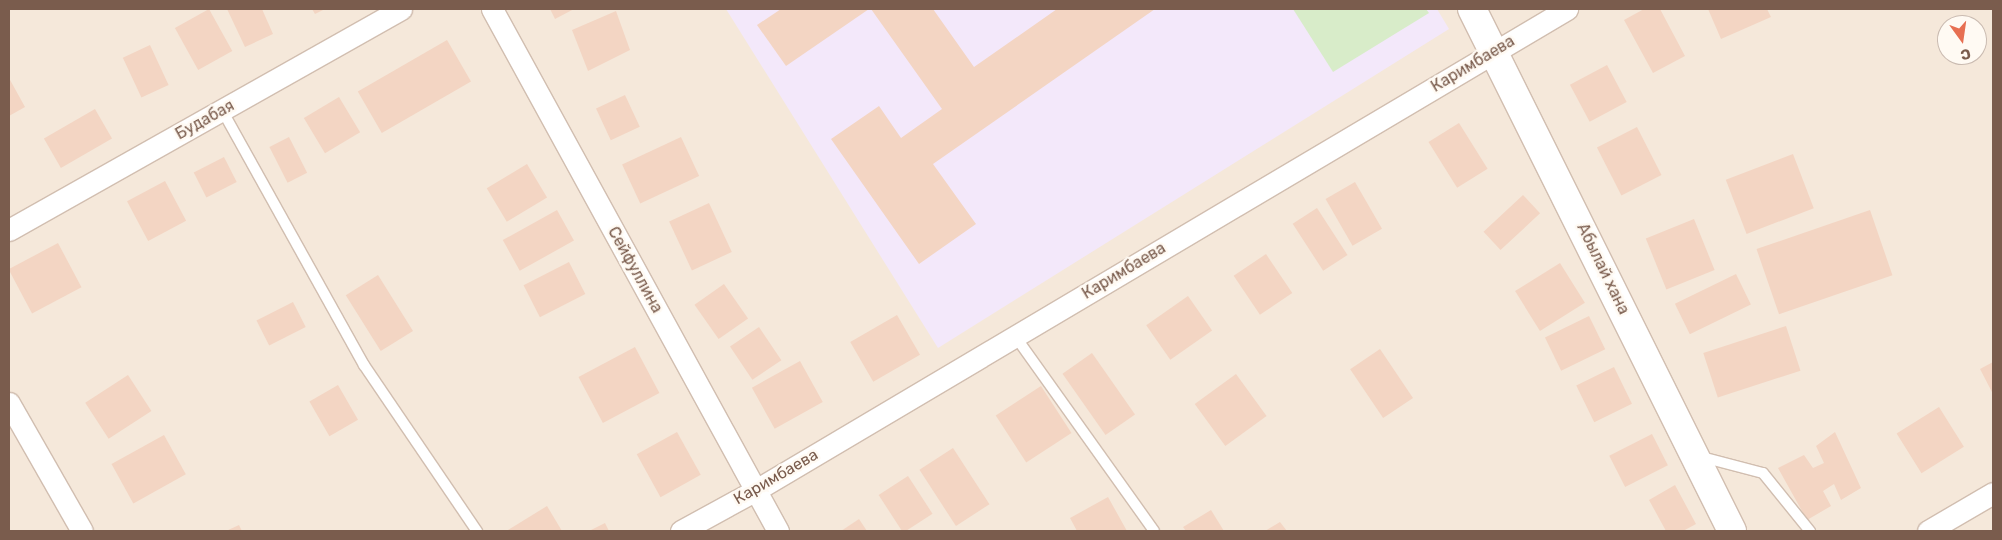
<!DOCTYPE html>
<meta charset="utf-8">
<style>
body{margin:0}
#map{position:relative;width:2002px;height:540px;overflow:hidden;background:#fdf6ec;font-family:Rubik,sans-serif}
div>[style]{position:absolute}
[style*='--x']{left:calc(var(--x)*1px);top:calc(var(--y)*1px);width:calc(var(--w)*1px);rotate:calc(var(--a)*1deg)}
.residential>*{inset:0;background:#f5e8da}
.education>*{inset:0;background:#f3e8fa}
.green>*{inset:0;background:#d8ecc9}
.building>*{inset:0;background:#f3d5c3;transform-origin:0 0}
.roads{filter:drop-shadow(1px 0 #d1beb0) drop-shadow(-1px 0 #d1beb0) drop-shadow(0 1px #d1beb0) drop-shadow(0 -1px #d1beb0)}
.lane>*{height:10px;margin:-5px;padding:0 5px;transform-origin:5px;border-radius:5px;background:#fff}
.street>*{height:21px;margin:-10.5px;padding:0 10.5px;transform-origin:10.5px;border-radius:10.5px;background:#fff}
.secondary>*{height:28px;margin:-14px;padding:0 14px;transform-origin:14px;border-radius:14px;background:#fff}
span{translate:-50% -50%;white-space:nowrap;text-align:center;line-height:1.15;-webkit-text-stroke:5px #fffaf3;paint-order:stroke}
.street-label{font-size:16px;color:#7a5c4d}
.frame{position:absolute;inset:0;border:10px solid #7a5c4d;pointer-events:none}
.north{position:absolute;left:1937px;top:15px;width:50px;height:50px;box-sizing:border-box;background:#fffaf3;border:1px solid #cabbb1;border-radius:50%;rotate:166deg;font-size:14px;font-weight:700;line-height:20px;text-align:center;color:#7a5c4d}
.north::after{content:'';display:block;margin:auto;width:18px;height:22px;background:#e76f51;clip-path:polygon(50% 0,100% 100%,50% 72%,0 100%)}
</style>
<div id="map">
<div class="residential">
<i style="clip-path:polygon(evenodd,9px 9px,1993px 9px,1993px 531px,9px 531px,9px 9px,1947px 25px,1977px 25px,1977px 55px,1947px 55px,1947px 25px)"></i>
</div>
<div class="education">
<i style="clip-path:polygon(726px 9px,1437px 9px,1449px 29px,938px 348px)"></i>
</div>
<div class="green">
<i style="clip-path:polygon(1293px 9px,1426px 9px,1429px 13px,1333px 72px)"></i>
</div>
<div class="building">
<i style="left:209px;top:9px;width:48px;height:39px;rotate:61deg"></i>
<i style="clip-path:polygon(227px 9px,262px 9px,273px 34px,245px 47px)"></i>
<i style="clip-path:polygon(312px 9px,325px 9px,315px 14px)"></i>
<i style="clip-path:polygon(550px 9px,574px 9px,555px 19px)"></i>
<i style="clip-path:polygon(781px 9px,869px 9px,786px 66px,757px 25px)"></i>
<i style="clip-path:polygon(871px 9px,933px 9px,974px 67px,1057px 9px,1155px 9px,933px 164px,976px 224px,919px 264px,831px 139px,879px 106px,901px 138px,942px 109px)"></i>
<i style="clip-path:polygon(1644px 9px,1660px 9px,1685px 56px,1653px 73px,1624px 20px)"></i>
<i style="clip-path:polygon(1708px 9px,1767px 9px,1771px 17px,1721px 39px)"></i>
<i style="clip-path:polygon(616px 11px,630px 50px,588px 71px,572px 30px)"></i>
<i style="left:447px;top:40px;width:48px;height:103px;rotate:60deg"></i>
<i style="left:150px;top:45px;width:44px;height:30px;rotate:65deg"></i>
<i style="left:1607px;top:65px;width:42px;height:42px;rotate:62deg"></i>
<i style="clip-path:polygon(9px 78px,25px 107px,9px 116px)"></i>
<i style="left:625px;top:95px;width:35px;height:32px;rotate:65deg"></i>
<i style="left:339px;top:97px;width:41px;height:41px;rotate:59deg"></i>
<i style="left:95px;top:109px;width:34px;height:59px;rotate:60deg"></i>
<i style="left:1459px;top:123px;width:54px;height:36px;rotate:58deg"></i>
<i style="left:1637px;top:127px;width:54px;height:45px;rotate:63deg"></i>
<i style="left:289px;top:137px;width:40px;height:22px;rotate:63deg"></i>
<i style="left:681px;top:137px;width:43px;height:65px;rotate:65deg"></i>
<i style="left:1793px;top:154px;width:58px;height:72px;rotate:69deg"></i>
<i style="left:224px;top:157px;width:28px;height:34px;rotate:63deg"></i>
<i style="left:527px;top:164px;width:39px;height:47px;rotate:59deg"></i>
<i style="left:165px;top:181px;width:45px;height:43px;rotate:62deg"></i>
<i style="left:1355px;top:182px;width:54px;height:34px;rotate:60deg"></i>
<i style="left:1523px;top:195px;width:25px;height:54px;rotate:47deg"></i>
<i style="left:709px;top:203px;width:54px;height:44px;rotate:65deg"></i>
<i style="left:1317px;top:208px;width:56px;height:29px;rotate:57deg"></i>
<i style="left:557px;top:210px;width:35px;height:62px;rotate:61deg"></i>
<i style="left:1870px;top:210px;width:69px;height:120px;rotate:71deg"></i>
<i style="left:1694px;top:219px;width:55px;height:52px;rotate:68deg"></i>
<i style="left:58px;top:243px;width:50px;height:56px;rotate:62deg"></i>
<i style="left:1266px;top:254px;width:47px;height:39px;rotate:56deg"></i>
<i style="left:569px;top:262px;width:36px;height:51px;rotate:63deg"></i>
<i style="left:1560px;top:263px;width:47px;height:53px;rotate:58deg"></i>
<i style="left:1736px;top:274px;width:34px;height:68px;rotate:64deg"></i>
<i style="left:378px;top:275px;width:66px;height:38px;rotate:58deg"></i>
<i style="left:724px;top:284px;width:42px;height:36px;rotate:55deg"></i>
<i style="left:1188px;top:296px;width:42px;height:51px;rotate:55deg"></i>
<i style="left:293px;top:302px;width:28px;height:41px;rotate:63deg"></i>
<i style="left:897px;top:315px;width:46px;height:54px;rotate:60deg"></i>
<i style="left:1589px;top:316px;width:37px;height:49px;rotate:64deg"></i>
<i style="left:1786px;top:326px;width:47px;height:87px;rotate:72deg"></i>
<i style="left:759px;top:327px;width:40px;height:35px;rotate:56deg"></i>
<i style="left:635px;top:347px;width:52px;height:64px;rotate:62deg"></i>
<i style="left:1380px;top:349px;width:59px;height:36px;rotate:56deg"></i>
<i style="left:1092px;top:353px;width:75px;height:36px;rotate:55deg"></i>
<i style="left:800px;top:361px;width:47px;height:55px;rotate:61deg"></i>
<i style="clip-path:polygon(1993px 362px,1993px 394px,1980px 369px)"></i>
<i style="left:1614px;top:367px;width:41px;height:42px;rotate:64deg"></i>
<i style="left:1236px;top:374px;width:52px;height:51px;rotate:54deg"></i>
<i style="left:128px;top:375px;width:43px;height:51px;rotate:57deg"></i>
<i style="left:338px;top:385px;width:40px;height:33px;rotate:60deg"></i>
<i style="left:1041px;top:386px;width:56px;height:54px;rotate:57deg"></i>
<i style="left:1939px;top:407px;width:47px;height:50px;rotate:58deg"></i>
<i style="left:677px;top:432px;width:49px;height:46px;rotate:61deg"></i>
<i style="clip-path:polygon(1835px 432px,1861px 488px,1841px 500px,1834px 484px,1823px 491px,1831px 506px,1807px 520px,1778px 468px,1804px 455px,1813px 468px,1824px 463px,1816px 446px)"></i>
<i style="left:1652px;top:434px;width:35px;height:48px;rotate:63deg"></i>
<i style="left:164px;top:435px;width:45px;height:60px;rotate:61deg"></i>
<i style="left:953px;top:448px;width:67px;height:40px;rotate:57deg"></i>
<i style="left:908px;top:476px;width:45px;height:35px;rotate:57deg"></i>
<i style="clip-path:polygon(1675px 485px,1696px 524px,1683px 531px,1666px 531px,1649px 500px)"></i>
<i style="clip-path:polygon(1108px 497px,1127px 531px,1077px 531px,1070px 518px)"></i>
<i style="clip-path:polygon(547px 506px,562px 531px,508px 531px,508px 530px)"></i>
<i style="clip-path:polygon(1211px 510px,1224px 531px,1186px 531px,1183px 527px)"></i>
<i style="clip-path:polygon(859px 519px,867px 531px,841px 531px)"></i>
<i style="clip-path:polygon(1280px 522px,1287px 531px,1265px 531px)"></i>
<i style="clip-path:polygon(605px 523px,609px 531px,589px 531px)"></i>
<i style="clip-path:polygon(239px 525px,242px 531px,226px 531px)"></i>
</div>
<div class="roads">
<div class="lane">
<i style="--x:222;--y:110;--w:292;--a:60.9"></i>
<i style="--x:364;--y:365;--w:201;--a:55.8"></i>
<i style="--x:1015;--y:336;--w:239;--a:54.5"></i>
<i style="--x:1698;--y:456;--w:67;--a:14.7"></i>
<i style="--x:1763;--y:473;--w:75;--a:51"></i>
</div>
<div class="street">
<i style="--x:492;--y:9;--w:595;--a:61.28"></i>
<i style="--x:9;--y:230;--w:450;--a:-29.4"></i>
<i style="--x:9;--y:403;--w:147;--a:60.3"></i>
<i style="--x:681;--y:531;--w:85;--a:-28.7"></i>
<i style="--x:756;--y:490;--w:943;--a:-30.67"></i>
<i style="--x:1928;--y:531;--w:75;--a:-30.3"></i>
</div>
<div class="secondary">
<i style="--x:1472;--y:9;--w:583;--a:63.52"></i>
</div>
</div>
<div class="street-label">
<span style="left:1473px;top:64px;rotate:-31deg">Каримбаева</span>
<span style="left:205px;top:120px;rotate:-29deg">Будабая</span>
<span style="left:1603px;top:269px;rotate:64deg">Абылай хана</span>
<span style="left:635px;top:270px;rotate:61deg">Сейфуллина</span>
<span style="left:1124px;top:271px;rotate:-31deg">Каримбаева</span>
<span style="left:776px;top:477px;rotate:-30deg">Каримбаева</span>
</div>
<div class="frame"></div>
<div class="north">С</div>
</div>
